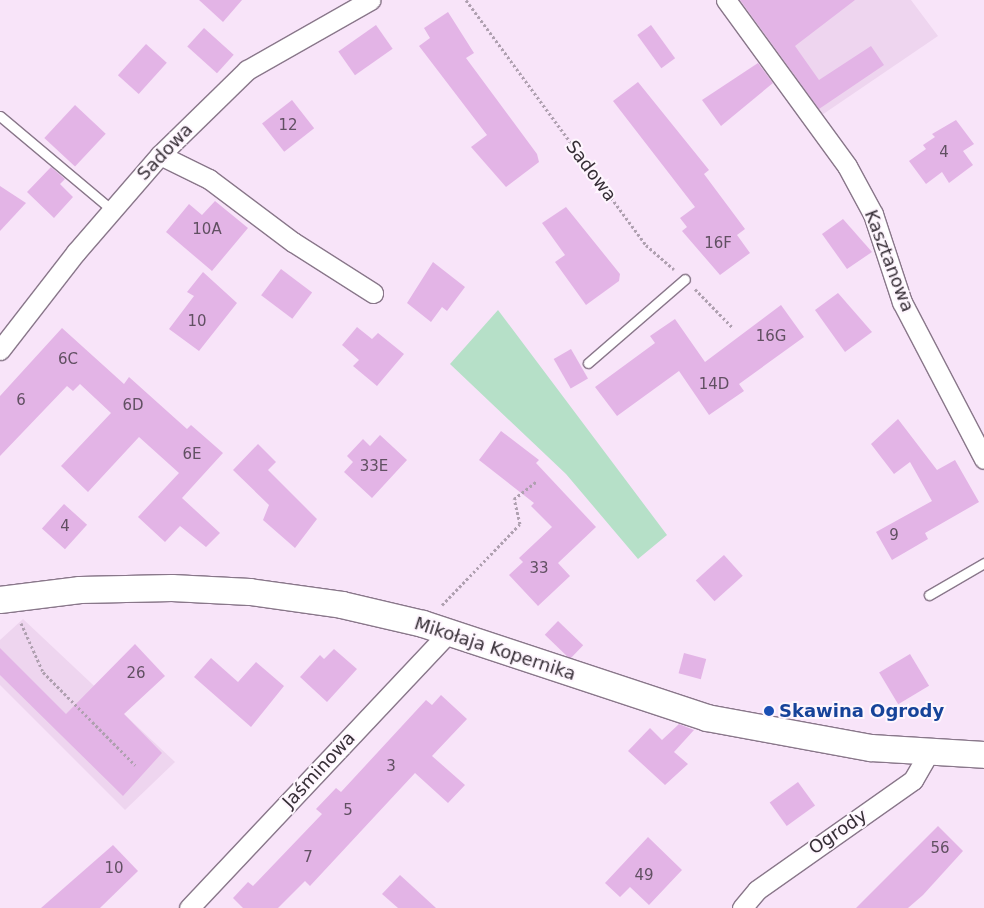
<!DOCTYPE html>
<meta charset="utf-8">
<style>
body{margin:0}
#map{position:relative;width:984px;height:908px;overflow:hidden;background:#f8e4f9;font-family:"DejaVu Sans",sans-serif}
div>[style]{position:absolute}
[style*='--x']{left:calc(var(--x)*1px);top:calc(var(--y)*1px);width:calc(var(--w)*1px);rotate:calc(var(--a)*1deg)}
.built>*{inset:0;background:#eed5ef}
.green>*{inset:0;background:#b6e0c8}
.building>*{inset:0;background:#e3b4e6;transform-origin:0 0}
.path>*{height:3px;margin-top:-1.5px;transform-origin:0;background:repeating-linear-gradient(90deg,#afa0b0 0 2.5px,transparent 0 5px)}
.roads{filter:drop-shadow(1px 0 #89778a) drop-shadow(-1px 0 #89778a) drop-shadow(0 1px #89778a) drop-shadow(0 -1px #89778a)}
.lane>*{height:9px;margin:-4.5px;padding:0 4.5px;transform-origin:4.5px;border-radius:4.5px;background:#fff}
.street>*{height:19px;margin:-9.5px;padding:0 9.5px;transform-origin:9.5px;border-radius:9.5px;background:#fff}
.secondary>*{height:26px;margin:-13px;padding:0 13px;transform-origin:13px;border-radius:13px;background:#fff}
.dots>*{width:14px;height:14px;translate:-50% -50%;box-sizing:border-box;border:2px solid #fef6fe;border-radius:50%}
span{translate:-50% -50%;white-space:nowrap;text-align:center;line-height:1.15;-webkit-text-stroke:4px #fef6fe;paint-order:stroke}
.number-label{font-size:15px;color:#615062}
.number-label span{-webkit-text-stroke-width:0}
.street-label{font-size:18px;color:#362e36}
.transit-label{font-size:18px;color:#164399;font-weight:700}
.left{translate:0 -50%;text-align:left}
</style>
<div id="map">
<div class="built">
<i style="clip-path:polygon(734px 0,911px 0,938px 36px,816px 119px)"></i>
<i style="clip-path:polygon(23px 619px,175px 762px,125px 810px,0 685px,0 640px)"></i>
</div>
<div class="green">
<i style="clip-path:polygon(498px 310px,667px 535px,638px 559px,566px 474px,450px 364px)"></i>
</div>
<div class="building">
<i style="clip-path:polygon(199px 0,242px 0,223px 22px)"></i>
<i style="clip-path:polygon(740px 0,855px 0,795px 46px,819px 80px,871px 46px,884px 65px,819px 109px)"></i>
<i style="clip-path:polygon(448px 12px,474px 53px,466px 58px,537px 154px,539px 162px,506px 187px,471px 147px,487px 135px,419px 46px,430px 38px,424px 28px)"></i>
<i style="left:376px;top:25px;width:29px;height:46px;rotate:55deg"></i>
<i style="left:651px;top:25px;width:41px;height:17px;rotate:54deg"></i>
<i style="left:204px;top:28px;width:40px;height:25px;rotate:42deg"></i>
<i style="left:146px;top:44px;width:28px;height:42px;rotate:42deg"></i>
<i style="clip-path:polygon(758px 63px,773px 83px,721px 126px,702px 100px)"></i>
<i style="clip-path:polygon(638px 82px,709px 170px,704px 174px,745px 229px,737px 235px,750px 253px,720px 275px,682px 231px,687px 227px,680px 218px,695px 207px,613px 101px)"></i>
<i style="left:292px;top:100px;width:36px;height:38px;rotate:52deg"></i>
<i style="left:75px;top:105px;width:42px;height:45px;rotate:43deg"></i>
<i style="clip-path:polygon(956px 120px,974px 144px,963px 151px,973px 165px,949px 183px,942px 172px,926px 184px,909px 161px,926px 149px,923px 145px,935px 137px,932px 134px)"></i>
<i style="clip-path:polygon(51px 167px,65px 179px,60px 184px,73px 197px,54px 218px,27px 192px)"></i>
<i style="clip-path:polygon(0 186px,26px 203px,0 231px)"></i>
<i style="clip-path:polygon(215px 201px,248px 228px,212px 271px,166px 232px,189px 204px,202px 215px)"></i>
<i style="clip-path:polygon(566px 207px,620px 274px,619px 281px,586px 305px,555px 262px,565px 255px,542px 223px)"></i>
<i style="clip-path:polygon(843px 219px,872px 252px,847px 269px,822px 234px)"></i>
<i style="clip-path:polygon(433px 262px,465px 287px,447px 311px,442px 307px,431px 322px,407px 303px)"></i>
<i style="left:281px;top:269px;width:39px;height:33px;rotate:37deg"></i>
<i style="clip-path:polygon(203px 272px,237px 303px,199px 351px,169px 329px,194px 296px,187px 292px)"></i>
<i style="clip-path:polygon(838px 293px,872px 332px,845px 352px,815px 310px)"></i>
<i style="clip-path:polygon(781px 305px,804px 337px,739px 384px,744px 391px,709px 415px,679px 371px,617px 416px,595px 387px,655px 343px,650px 336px,675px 319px,705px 362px)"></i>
<i style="clip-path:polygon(357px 327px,372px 339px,378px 333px,404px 354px,377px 386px,353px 366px,359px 360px,342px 345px)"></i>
<i style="clip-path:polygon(62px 328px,124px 384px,129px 377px,187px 429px,191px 425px,223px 453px,182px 498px,220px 533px,206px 547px,180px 526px,165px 542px,138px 517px,179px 473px,139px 437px,88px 492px,61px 466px,111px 413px,80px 384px,73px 391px,67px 386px,0 456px,0 396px)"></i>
<i style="left:571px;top:349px;width:34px;height:20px;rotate:60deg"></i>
<i style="clip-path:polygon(898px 419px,937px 470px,955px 460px,979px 502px,925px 533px,928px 539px,892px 560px,876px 532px,932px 501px,910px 462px,894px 474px,871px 444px)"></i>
<i style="clip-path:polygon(501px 431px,539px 460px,536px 463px,596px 527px,558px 563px,570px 576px,538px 606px,509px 575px,523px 562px,519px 558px,552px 527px,531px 506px,534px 503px,479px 460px)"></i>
<i style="clip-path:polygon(380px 435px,407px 460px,372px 498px,344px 472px,353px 462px,347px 456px,363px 439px,370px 446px)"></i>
<i style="clip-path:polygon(258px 444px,276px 462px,268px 470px,317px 519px,295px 548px,263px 520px,269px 505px,233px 470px)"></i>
<i style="left:64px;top:504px;width:31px;height:33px;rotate:42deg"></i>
<i style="left:724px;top:555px;width:28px;height:38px;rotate:48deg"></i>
<i style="left:558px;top:621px;width:35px;height:19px;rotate:44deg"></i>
<i style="clip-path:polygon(135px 644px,165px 676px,124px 714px,162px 753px,123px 796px,0 675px,0 648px,66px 714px)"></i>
<i style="clip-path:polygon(334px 649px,357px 669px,327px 702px,300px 677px,320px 655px,324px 659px)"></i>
<i style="left:684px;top:653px;width:23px;height:21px;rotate:15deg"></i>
<i style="left:910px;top:654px;width:37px;height:36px;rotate:59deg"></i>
<i style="clip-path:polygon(211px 658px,238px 682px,256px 662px,284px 686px,251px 727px,194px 677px)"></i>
<i style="clip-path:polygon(441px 695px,467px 719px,432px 756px,465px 785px,448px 803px,415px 773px,310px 886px,305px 881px,278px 908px,243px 908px,233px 898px,248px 882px,253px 886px,322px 814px,316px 809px,336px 788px,341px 792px,426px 700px,432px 705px)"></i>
<i style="clip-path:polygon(679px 724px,694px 730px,674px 752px,688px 764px,665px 785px,628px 751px,650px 728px,662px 740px)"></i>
<i style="left:798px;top:782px;width:29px;height:35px;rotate:54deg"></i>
<i style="clip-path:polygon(938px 826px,963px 851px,923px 895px,908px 908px,856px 908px)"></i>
<i style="clip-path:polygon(648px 837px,682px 870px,649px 905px,630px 887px,620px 897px,605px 883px)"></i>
<i style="clip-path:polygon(113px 845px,138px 871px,100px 908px,41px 908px)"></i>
<i style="clip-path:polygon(400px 875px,436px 908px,398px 908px,382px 894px)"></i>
</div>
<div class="path">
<i style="--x:466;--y:0;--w:304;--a:53.7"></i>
<i style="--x:646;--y:245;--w:37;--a:41"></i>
<i style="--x:695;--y:289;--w:54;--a:45.7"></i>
<i style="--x:442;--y:605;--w:112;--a:-46.1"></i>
<i style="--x:520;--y:524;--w:26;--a:-103"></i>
<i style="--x:514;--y:499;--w:28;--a:-38"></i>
<i style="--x:21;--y:623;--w:54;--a:65.8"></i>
<i style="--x:43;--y:672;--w:131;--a:45.3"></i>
</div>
<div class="roads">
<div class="lane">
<i style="--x:0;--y:116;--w:146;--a:40"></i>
<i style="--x:588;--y:363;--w:128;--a:-40.9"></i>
<i style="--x:929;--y:595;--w:64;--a:-30.2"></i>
</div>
<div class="street">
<i style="--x:726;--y:0;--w:205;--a:53.9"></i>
<i style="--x:847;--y:166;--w:55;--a:61.6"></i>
<i style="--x:873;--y:214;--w:93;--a:71.8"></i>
<i style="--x:902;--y:302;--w:177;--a:62.4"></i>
<i style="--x:160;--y:155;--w:55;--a:26.1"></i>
<i style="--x:209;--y:179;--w:105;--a:36.9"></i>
<i style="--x:293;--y:242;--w:95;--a:32.5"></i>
<i style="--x:0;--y:350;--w:124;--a:-52.2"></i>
<i style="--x:76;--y:252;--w:128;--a:-49.1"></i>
<i style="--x:160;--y:155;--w:122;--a:-44.3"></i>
<i style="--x:247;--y:70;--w:142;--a:-29.6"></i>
<i style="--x:189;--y:908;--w:379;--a:-46.7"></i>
<i style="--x:742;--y:908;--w:23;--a:-50"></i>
<i style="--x:757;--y:890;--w:191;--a:-35.2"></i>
<i style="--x:913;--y:780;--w:32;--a:-60"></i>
</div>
<div class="secondary">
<i style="--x:0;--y:600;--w:81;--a:-7.1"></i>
<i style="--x:80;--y:590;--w:92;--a:-1.2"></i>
<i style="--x:172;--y:588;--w:78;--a:2.9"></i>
<i style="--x:250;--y:592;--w:93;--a:8"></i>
<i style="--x:342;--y:605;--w:83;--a:13.2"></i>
<i style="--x:423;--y:624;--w:299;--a:18.3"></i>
<i style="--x:707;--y:718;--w:167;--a:10.4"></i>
<i style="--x:871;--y:748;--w:113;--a:3.5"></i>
</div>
</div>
<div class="dots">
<i style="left:769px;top:711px;background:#1a4fb4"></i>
</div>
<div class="number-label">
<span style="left:288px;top:126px">12</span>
<span style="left:944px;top:153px">4</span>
<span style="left:207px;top:230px">10A</span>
<span style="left:718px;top:244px">16F</span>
<span style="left:197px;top:322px">10</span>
<span style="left:771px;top:337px">16G</span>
<span style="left:68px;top:360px">6C</span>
<span style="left:714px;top:385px">14D</span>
<span style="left:21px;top:401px">6</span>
<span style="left:133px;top:406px">6D</span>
<span style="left:192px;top:455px">6E</span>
<span style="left:374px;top:467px">33E</span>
<span style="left:65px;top:527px">4</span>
<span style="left:894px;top:536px">9</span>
<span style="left:539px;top:569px">33</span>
<span style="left:136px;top:674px">26</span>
<span style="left:391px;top:767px">3</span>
<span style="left:348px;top:811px">5</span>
<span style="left:940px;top:849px">56</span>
<span style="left:308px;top:858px">7</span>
<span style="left:114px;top:869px">10</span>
<span style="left:644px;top:876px">49</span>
</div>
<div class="street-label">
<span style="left:165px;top:152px;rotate:-46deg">Sadowa</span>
<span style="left:591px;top:171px;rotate:53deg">Sadowa</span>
<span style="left:889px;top:261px;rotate:69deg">Kasztanowa</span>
<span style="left:495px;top:649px;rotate:18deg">Mikołaja Kopernika</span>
<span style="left:319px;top:770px;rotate:-47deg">Jaśminowa</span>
<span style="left:838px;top:832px;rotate:-34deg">Ogrody</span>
</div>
<div class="transit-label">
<span class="left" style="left:779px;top:711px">Skawina Ogrody</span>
</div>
</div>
